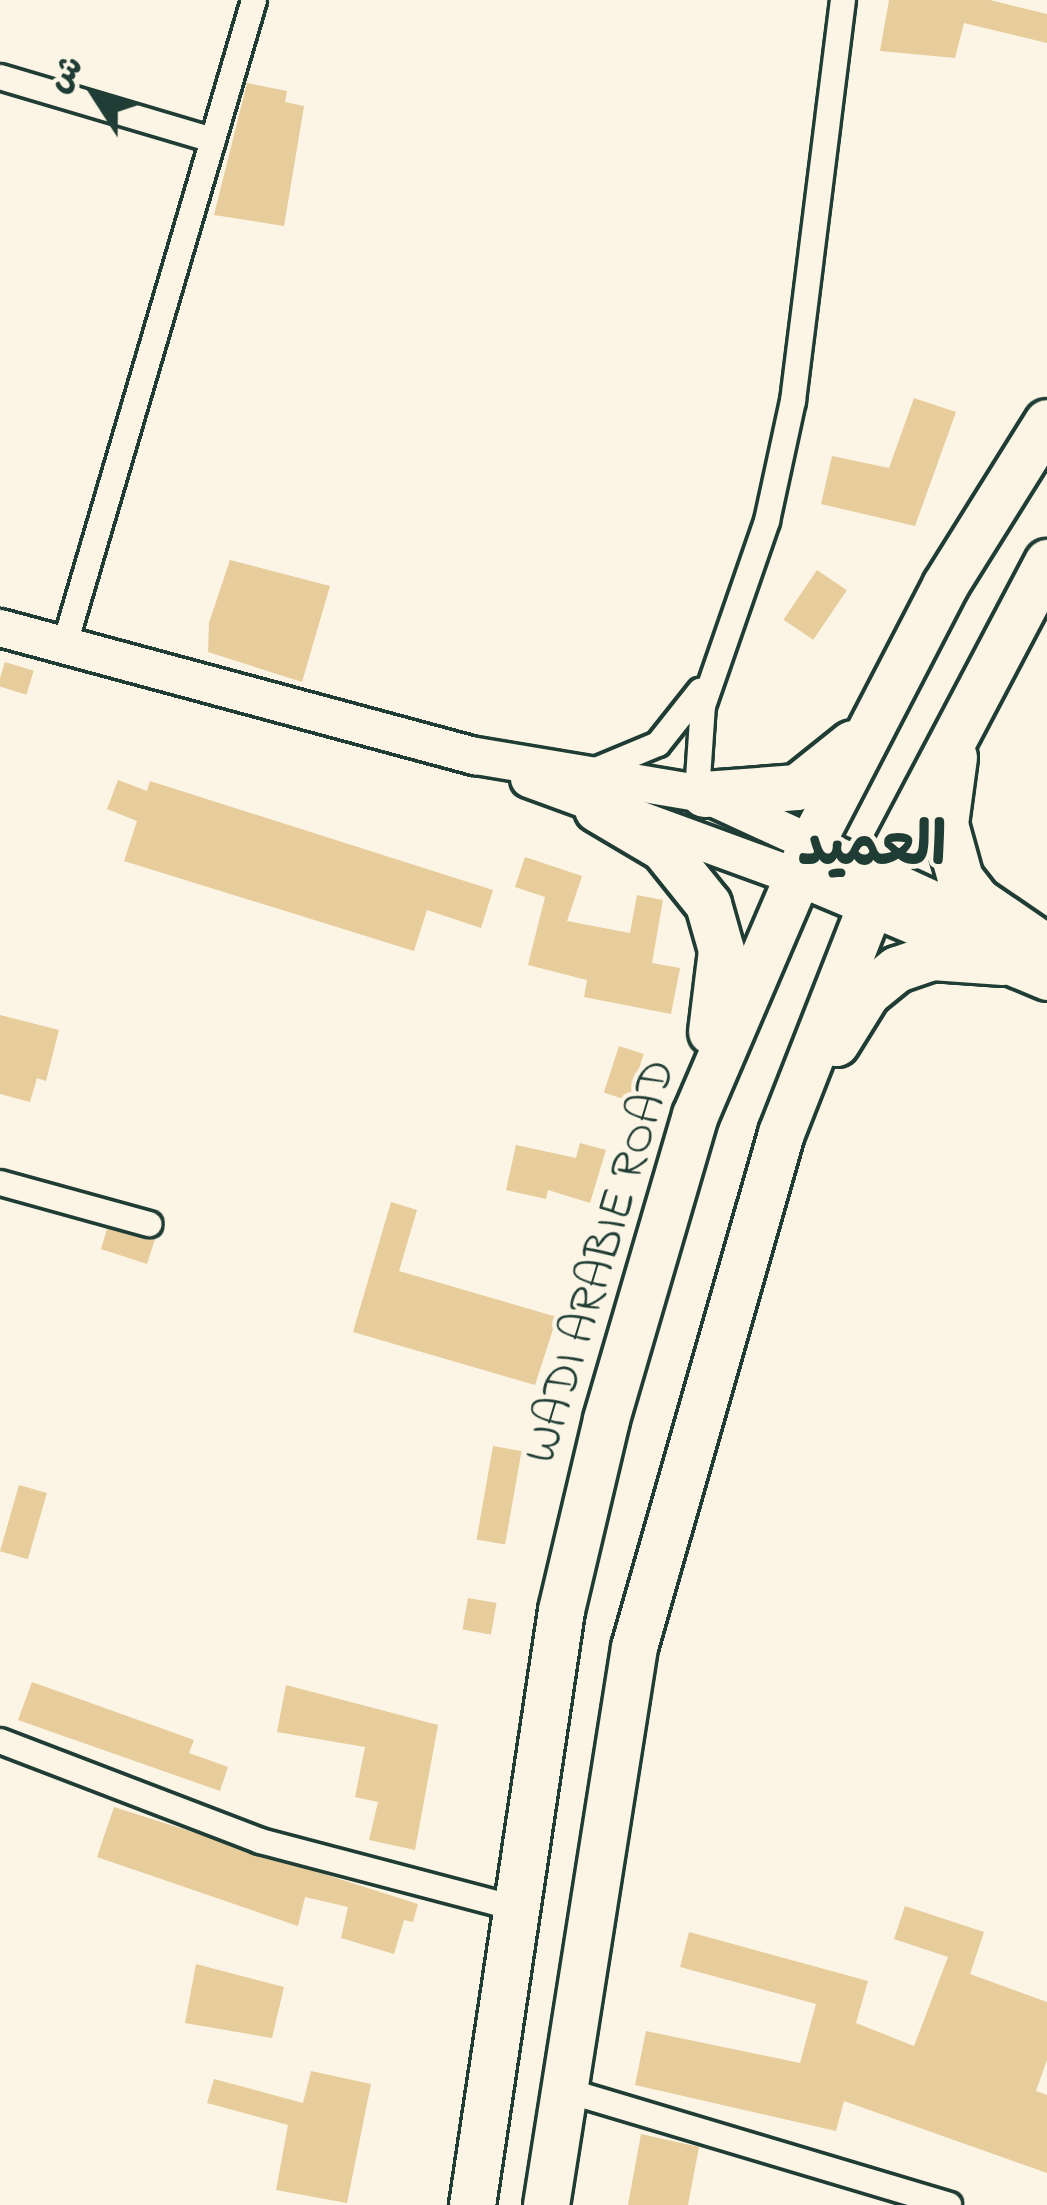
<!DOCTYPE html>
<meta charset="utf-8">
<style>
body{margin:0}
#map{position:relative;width:1047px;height:2205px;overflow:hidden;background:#fcf5e5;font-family:"Indie Flower","Playpen Sans Arabic",sans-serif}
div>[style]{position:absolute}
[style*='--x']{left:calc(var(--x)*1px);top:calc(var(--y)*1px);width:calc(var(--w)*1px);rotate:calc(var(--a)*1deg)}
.building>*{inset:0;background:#e7cc9c;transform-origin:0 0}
.roads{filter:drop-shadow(3px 0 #1f3d34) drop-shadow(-3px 0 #1f3d34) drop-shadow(0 3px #1f3d34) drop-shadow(0 -3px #1f3d34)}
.street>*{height:24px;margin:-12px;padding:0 12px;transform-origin:12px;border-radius:12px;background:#fcf5e5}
.secondary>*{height:36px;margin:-18px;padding:0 18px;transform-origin:18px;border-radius:18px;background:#fcf5e5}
.highway>*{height:45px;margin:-22.5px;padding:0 22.5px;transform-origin:22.5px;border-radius:22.5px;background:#fcf5e5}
span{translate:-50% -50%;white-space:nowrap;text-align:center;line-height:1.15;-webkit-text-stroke:9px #fcf5e5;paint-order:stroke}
.street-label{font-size:48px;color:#1f3d34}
.district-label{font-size:60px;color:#1f3d34;font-weight:700}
.north{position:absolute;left:36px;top:36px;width:120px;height:120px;-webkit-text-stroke:9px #fcf5e5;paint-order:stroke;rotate:306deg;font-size:33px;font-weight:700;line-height:48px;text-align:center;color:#1f3d34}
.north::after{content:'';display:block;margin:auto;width:42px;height:54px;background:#1f3d34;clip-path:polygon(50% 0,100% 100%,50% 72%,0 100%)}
</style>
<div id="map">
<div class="building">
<i style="clip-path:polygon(889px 0,990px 0,1047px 14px,1047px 43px,964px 23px,955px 58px,880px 51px)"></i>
<i style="clip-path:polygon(247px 83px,287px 91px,285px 102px,304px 106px,284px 226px,214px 215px)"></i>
<i style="clip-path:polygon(914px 398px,956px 412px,915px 526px,821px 504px,832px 456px,889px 468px)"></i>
<i style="clip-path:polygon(230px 560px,330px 586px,302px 682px,208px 652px,209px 623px)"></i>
<i style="left:817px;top:570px;width:36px;height:60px;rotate:34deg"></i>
<i style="left:5px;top:662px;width:30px;height:25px;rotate:17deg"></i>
<i style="clip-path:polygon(118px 780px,147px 791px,150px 781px,493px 890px,481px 928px,427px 910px,414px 951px,124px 861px,137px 821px,107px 809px)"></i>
<i style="clip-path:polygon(525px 857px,582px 876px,567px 921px,630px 933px,637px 895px,663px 900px,652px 963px,680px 968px,671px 1014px,584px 997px,587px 980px,528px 965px,545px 897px,515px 887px)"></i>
<i style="clip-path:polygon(0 1015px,59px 1030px,46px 1081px,37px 1078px,30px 1102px,0 1094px)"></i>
<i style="left:619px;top:1046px;width:26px;height:49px;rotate:18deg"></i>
<i style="clip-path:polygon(580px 1143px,606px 1150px,590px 1203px,548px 1190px,546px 1199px,506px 1190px,516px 1145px,576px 1158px)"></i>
<i style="clip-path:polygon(391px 1202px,417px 1210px,399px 1271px,557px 1317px,535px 1385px,353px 1332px)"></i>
<i style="clip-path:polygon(107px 1229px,155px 1239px,147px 1264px,101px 1249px)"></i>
<i style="left:493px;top:1446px;width:29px;height:95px;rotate:10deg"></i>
<i style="left:19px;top:1485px;width:29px;height:69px;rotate:16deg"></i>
<i style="left:468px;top:1598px;width:29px;height:32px;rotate:10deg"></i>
<i style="clip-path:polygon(32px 1682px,194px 1740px,189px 1753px,228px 1767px,220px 1791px,18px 1720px)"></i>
<i style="clip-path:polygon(286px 1685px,438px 1725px,415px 1850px,369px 1840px,378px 1802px,355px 1797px,365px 1747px,277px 1732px)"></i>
<i style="clip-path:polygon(114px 1807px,418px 1904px,413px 1922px,404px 1920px,394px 1954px,341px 1938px,348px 1907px,305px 1897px,298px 1926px,97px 1857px)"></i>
<i style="clip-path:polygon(905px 1906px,984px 1932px,970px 1974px,1047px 2002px,1047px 2060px,1036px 2091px,1047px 2095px,1047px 2173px,844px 2101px,836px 2131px,635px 2085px,646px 2031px,800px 2063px,816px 2004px,680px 1967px,689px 1932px,868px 1981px,856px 2023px,914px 2046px,948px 1957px,894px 1939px)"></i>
<i style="clip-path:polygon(196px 1964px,284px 1987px,272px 2038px,185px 2023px)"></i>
<i style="clip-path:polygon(311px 2071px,371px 2084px,347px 2203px,276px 2190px,288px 2125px,207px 2103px,214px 2079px,303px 2103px)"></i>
<i style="clip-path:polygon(641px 2134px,699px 2147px,688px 2205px,628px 2205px)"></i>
</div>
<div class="roads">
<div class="street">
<i style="--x:0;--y:77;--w:222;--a:16.5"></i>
<i style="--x:64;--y:647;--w:674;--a:-73.63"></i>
<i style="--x:598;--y:769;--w:65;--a:-22.6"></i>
<i style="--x:658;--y:744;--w:68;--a:-51.6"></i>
<i style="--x:697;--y:793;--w:87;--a:-86.1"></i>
<i style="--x:703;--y:706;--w:196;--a:-70.9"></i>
<i style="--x:767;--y:521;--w:123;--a:-77.8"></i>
<i style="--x:793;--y:401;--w:404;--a:-82.9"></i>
<i style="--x:0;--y:1183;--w:155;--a:15.4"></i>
<i style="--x:0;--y:1741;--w:279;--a:21"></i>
<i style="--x:260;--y:1841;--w:260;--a:14.7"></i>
<i style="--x:561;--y:2089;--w:405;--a:16.6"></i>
</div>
<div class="secondary">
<i style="--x:0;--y:628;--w:493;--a:15.1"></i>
<i style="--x:476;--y:756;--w:231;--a:9.5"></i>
<i style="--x:704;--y:794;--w:326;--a:24.7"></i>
<i style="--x:529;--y:779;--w:285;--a:20.1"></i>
<i style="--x:797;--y:877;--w:271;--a:22.8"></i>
</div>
<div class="highway">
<i style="--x:954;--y:757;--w:68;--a:97.7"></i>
<i style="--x:945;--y:824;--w:56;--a:74.5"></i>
<i style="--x:960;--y:878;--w:28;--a:52"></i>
<i style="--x:977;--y:900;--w:85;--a:34.4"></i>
<i style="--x:704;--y:794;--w:93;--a:-4.3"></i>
<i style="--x:797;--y:787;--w:70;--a:-38.7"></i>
<i style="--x:597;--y:809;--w:77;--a:30.6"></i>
<i style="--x:663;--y:848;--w:72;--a:51.2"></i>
<i style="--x:708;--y:904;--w:48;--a:74.2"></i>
<i style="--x:721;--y:950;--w:82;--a:97"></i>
<i style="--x:836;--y:1043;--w:59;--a:-58.2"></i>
<i style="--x:867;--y:993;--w:38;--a:-39"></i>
<i style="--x:897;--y:969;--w:37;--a:-19"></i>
<i style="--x:932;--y:957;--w:71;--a:4"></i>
<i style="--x:472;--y:2205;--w:602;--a:-81.49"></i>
<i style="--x:561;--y:1610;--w:196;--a:-76.7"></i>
<i style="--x:606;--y:1419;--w:317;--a:-73.7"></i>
<i style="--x:695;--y:1115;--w:299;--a:-66.8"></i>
<i style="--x:813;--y:840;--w:287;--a:-62.6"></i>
<i style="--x:945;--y:585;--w:192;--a:-58"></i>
<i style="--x:546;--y:2205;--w:565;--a:-81.04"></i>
<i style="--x:634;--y:1647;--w:535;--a:-74.04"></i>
<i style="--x:781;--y:1133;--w:277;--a:-68.6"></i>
<i style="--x:882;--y:875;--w:354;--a:-62.2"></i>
</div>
</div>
<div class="street-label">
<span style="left:602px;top:1262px;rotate:-73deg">WADI ARABIE ROAD</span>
</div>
<div class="district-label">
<span style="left:872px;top:849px">العميد</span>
</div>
<div class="north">ش</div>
</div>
